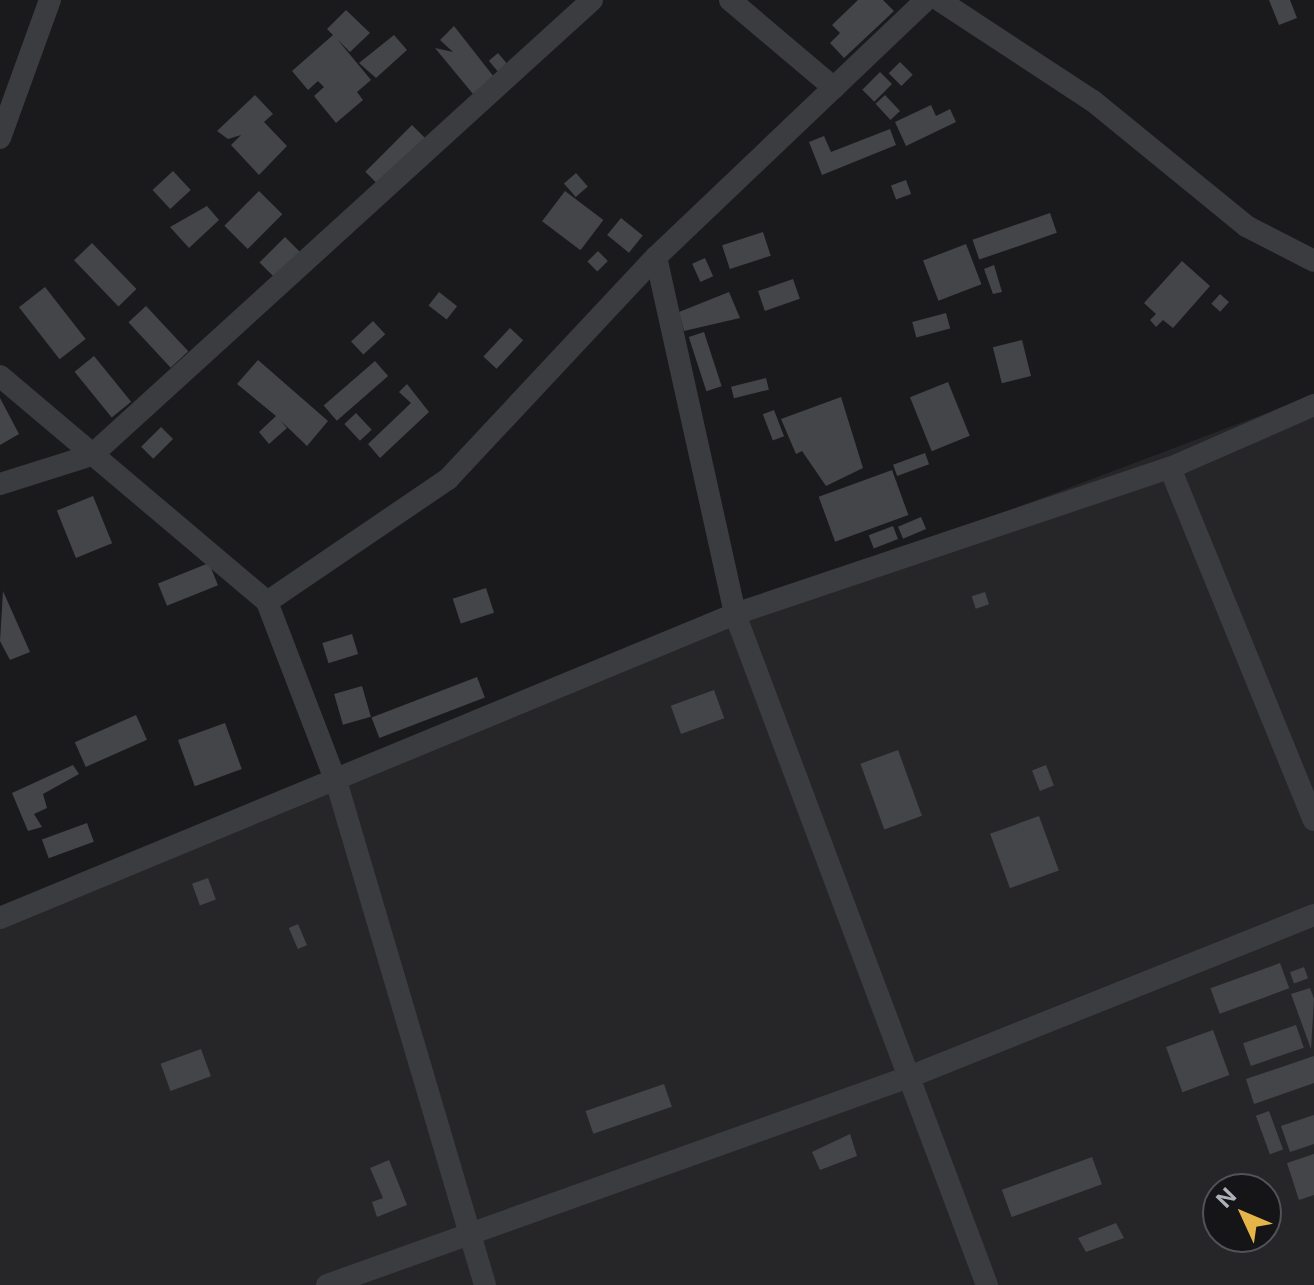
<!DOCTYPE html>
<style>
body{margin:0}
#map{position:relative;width:1314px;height:1285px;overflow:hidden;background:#1a1a1c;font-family:Inter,sans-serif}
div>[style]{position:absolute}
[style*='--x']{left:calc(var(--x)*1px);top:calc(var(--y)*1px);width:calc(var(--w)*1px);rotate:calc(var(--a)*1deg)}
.built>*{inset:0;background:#262629}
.building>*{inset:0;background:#444549;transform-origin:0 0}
.minor>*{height:22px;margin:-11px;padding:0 11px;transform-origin:11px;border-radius:11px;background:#3b3c40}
span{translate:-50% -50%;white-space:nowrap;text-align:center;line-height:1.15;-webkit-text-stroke:6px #151517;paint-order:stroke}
.north{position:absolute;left:1202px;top:1173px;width:80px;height:80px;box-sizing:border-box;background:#151517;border:2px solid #525358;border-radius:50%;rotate:314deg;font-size:22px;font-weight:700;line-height:32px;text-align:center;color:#adb1ba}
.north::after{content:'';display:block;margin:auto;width:28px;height:36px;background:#e6b547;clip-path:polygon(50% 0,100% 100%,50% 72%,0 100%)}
</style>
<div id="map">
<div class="built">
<i style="clip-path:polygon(evenodd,1314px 395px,1314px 1285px,0 1285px,0 918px,735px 614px,1314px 395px,1218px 1189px,1266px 1189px,1266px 1237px,1218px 1237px,1218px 1189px)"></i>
</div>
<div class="building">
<i style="clip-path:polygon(858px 0,883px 0,894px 11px,844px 58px,830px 43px,840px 33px,832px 25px)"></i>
<i style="clip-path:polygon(1269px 0,1290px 0,1297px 18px,1279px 25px)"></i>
<i style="clip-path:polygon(346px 10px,370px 33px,350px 52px,337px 39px,371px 80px,357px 92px,363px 100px,336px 123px,314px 96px,324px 87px,318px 81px,308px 90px,292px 71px,333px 35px,327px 29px)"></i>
<i style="clip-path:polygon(454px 26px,494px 77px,473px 94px,435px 48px,453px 52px,440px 40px)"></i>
<i style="clip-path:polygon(394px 35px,407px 50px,376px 78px,359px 63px)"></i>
<i style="left:498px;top:53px;width:17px;height:12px;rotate:50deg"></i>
<i style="left:900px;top:62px;width:18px;height:16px;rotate:45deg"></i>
<i style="left:880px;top:72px;width:17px;height:25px;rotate:45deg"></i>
<i style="clip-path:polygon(255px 95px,273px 114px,264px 122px,287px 146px,259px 175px,231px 145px,241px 135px,228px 139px,217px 131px)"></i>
<i style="left:885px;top:95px;width:22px;height:13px;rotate:47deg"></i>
<i style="clip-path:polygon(931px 105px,936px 116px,950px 109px,956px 122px,906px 146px,895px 122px)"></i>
<i style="left:412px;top:125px;width:24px;height:66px;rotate:45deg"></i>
<i style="clip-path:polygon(890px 129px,896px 145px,822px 175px,809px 142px,824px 136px,831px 152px)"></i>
<i style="left:173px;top:171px;width:26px;height:28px;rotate:47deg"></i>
<i style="left:576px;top:173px;width:18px;height:16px;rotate:49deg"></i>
<i style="left:906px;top:180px;width:15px;height:16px;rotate:70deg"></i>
<i style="left:259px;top:191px;width:33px;height:49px;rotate:45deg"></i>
<i style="left:565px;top:191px;width:48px;height:38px;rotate:37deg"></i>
<i style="clip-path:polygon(207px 206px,219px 220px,189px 248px,170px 227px)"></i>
<i style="left:1050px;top:213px;width:21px;height:82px;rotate:71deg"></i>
<i style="left:621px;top:218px;width:28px;height:22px;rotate:39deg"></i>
<i style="left:763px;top:232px;width:25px;height:43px;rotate:72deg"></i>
<i style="left:285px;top:237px;width:27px;height:36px;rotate:45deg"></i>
<i style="left:92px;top:243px;width:64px;height:25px;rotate:46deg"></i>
<i style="left:966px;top:244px;width:43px;height:46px;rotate:69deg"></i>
<i style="left:598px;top:251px;width:14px;height:15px;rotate:45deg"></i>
<i style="left:705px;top:258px;width:20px;height:14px;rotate:66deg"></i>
<i style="clip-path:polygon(1182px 261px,1210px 286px,1173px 328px,1163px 320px,1156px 327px,1150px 320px,1156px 314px,1144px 303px)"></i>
<i style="clip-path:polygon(994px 265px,1002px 292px,993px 294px,984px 269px)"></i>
<i style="left:793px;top:279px;width:21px;height:37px;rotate:71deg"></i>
<i style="left:45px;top:287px;width:66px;height:33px;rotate:52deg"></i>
<i style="left:439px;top:292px;width:23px;height:17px;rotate:38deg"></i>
<i style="clip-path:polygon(729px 292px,740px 318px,684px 331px,679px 312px)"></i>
<i style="left:1220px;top:294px;width:12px;height:13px;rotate:42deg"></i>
<i style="left:146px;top:306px;width:62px;height:24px;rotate:47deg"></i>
<i style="left:946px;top:313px;width:16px;height:35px;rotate:75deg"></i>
<i style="left:373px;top:321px;width:18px;height:30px;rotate:47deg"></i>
<i style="left:510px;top:328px;width:18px;height:39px;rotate:43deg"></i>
<i style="left:704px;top:332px;width:57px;height:16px;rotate:72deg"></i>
<i style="left:1022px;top:340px;width:37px;height:30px;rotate:76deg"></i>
<i style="left:94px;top:356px;width:59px;height:25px;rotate:51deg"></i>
<i style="clip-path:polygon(258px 360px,328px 421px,307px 446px,280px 420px,287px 428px,269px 444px,259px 432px,276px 416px,237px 384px)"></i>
<i style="left:375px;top:361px;width:20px;height:68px;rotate:49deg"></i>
<i style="left:766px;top:378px;width:12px;height:36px;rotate:76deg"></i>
<i style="left:948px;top:382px;width:58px;height:41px;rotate:68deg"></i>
<i style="clip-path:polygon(407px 384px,429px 412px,380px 458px,368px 444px,411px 403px,399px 392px)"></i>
<i style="clip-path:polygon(841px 397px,863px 468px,826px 486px,802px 451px,796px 454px,781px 419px)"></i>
<i style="clip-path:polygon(0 398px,19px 434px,0 445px)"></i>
<i style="left:774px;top:410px;width:28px;height:12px;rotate:69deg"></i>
<i style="left:356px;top:413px;width:23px;height:16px;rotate:47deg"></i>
<i style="left:161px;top:427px;width:17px;height:28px;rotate:45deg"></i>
<i style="left:925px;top:453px;width:12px;height:34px;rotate:70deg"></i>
<i style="left:892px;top:470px;width:48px;height:78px;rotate:70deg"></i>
<i style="left:93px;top:496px;width:51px;height:39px;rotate:68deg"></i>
<i style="left:921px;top:517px;width:13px;height:25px;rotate:67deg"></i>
<i style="left:893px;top:526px;width:14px;height:26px;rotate:69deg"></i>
<i style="left:209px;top:563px;width:24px;height:55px;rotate:68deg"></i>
<i style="left:486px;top:588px;width:26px;height:35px;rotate:72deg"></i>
<i style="clip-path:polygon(3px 591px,30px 652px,10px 660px,0 641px)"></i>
<i style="left:985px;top:592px;width:13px;height:14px;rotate:72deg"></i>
<i style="left:352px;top:634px;width:21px;height:31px;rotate:73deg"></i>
<i style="left:477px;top:677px;width:22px;height:113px;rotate:69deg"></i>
<i style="left:362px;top:686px;width:32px;height:29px;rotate:74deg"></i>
<i style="left:714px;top:690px;width:30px;height:46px;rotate:70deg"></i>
<i style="left:136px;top:715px;width:27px;height:67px;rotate:66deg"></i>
<i style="left:225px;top:723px;width:49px;height:50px;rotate:70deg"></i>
<i style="left:898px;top:750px;width:70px;height:40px;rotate:70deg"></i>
<i style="clip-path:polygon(73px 765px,79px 774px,43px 794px,47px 808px,34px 814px,42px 827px,28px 831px,12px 793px)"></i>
<i style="left:1046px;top:765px;width:22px;height:15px;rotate:69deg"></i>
<i style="left:1039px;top:816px;width:58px;height:52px;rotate:70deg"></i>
<i style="left:87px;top:823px;width:20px;height:48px;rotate:70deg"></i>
<i style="left:208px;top:878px;width:23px;height:17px;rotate:70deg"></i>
<i style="left:298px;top:924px;width:23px;height:10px;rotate:67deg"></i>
<i style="left:1280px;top:963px;width:27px;height:74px;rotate:70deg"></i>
<i style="left:1304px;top:967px;width:12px;height:15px;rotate:70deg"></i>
<i style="clip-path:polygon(1310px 988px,1314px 999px,1311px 1049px,1291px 994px)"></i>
<i style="left:1296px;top:1025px;width:24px;height:56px;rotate:71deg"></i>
<i style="left:1213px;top:1030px;width:48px;height:50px;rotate:70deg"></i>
<i style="left:201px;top:1049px;width:29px;height:43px;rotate:70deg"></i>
<i style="clip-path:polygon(1314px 1056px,1314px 1083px,1254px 1104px,1246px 1079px)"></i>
<i style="left:664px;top:1084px;width:24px;height:83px;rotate:71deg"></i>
<i style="left:1269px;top:1111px;width:41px;height:14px;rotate:70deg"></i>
<i style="clip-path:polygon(1314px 1115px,1314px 1144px,1290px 1152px,1281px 1126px)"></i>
<i style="clip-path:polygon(850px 1134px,857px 1156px,820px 1170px,812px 1152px)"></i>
<i style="clip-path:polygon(1314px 1154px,1314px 1195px,1299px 1200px,1287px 1163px)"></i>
<i style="left:1092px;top:1157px;width:29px;height:96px;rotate:70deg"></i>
<i style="clip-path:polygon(389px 1160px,407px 1205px,377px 1217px,372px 1202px,383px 1198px,370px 1168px)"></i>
<i style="clip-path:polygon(1116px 1223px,1124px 1238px,1086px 1252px,1078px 1238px)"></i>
</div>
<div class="minor">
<i style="--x:730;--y:0;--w:136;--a:40.2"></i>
<i style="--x:939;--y:0;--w:184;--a:33.3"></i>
<i style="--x:1093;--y:101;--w:198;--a:39.2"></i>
<i style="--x:1246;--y:226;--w:76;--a:27.2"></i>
<i style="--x:0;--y:138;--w:147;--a:-70.1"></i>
<i style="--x:656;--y:257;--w:366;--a:77.5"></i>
<i style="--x:735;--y:614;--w:717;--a:69.42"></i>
<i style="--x:0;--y:376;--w:350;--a:40.2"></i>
<i style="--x:267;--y:602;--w:195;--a:69"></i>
<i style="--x:337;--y:784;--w:522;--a:73.54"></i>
<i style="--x:1170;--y:468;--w:380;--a:67.8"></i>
<i style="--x:0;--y:484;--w:96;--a:-17.5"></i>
<i style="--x:92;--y:455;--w:676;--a:-42.3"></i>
<i style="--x:267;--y:602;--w:219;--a:-34.2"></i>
<i style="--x:448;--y:479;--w:304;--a:-46.9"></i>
<i style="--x:656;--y:257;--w:373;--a:-43.6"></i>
<i style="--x:0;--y:918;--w:795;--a:-22.47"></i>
<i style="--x:735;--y:614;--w:459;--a:-18.6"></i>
<i style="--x:1170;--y:468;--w:157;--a:-23.6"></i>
<i style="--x:327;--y:1285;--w:618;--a:-19.67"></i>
<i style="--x:909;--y:1077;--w:436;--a:-21.8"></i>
</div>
<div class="north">N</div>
</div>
